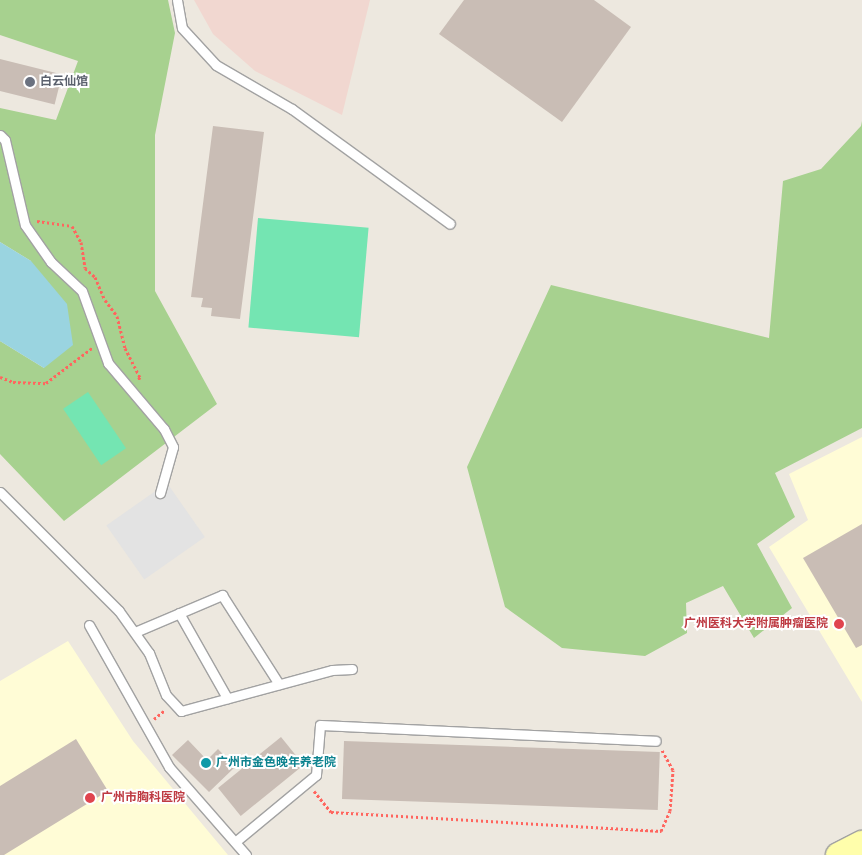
<!DOCTYPE html>
<meta charset="utf-8">
<style>
body{margin:0}
#map{position:relative;width:862px;height:855px;overflow:hidden;background:#ede8df;font-family:"Work Sans","Noto Sans SC",sans-serif}
div>[style]{position:absolute}
[style*='--x']{left:calc(var(--x)*1px);top:calc(var(--y)*1px);width:calc(var(--w)*1px);rotate:calc(var(--a)*1deg)}
.education>*{inset:0;background:#fffcd6}
.military>*{inset:0;background:#f1d7d0}
.forest>*{inset:0;background:#a7d18f}
.pitch>*{inset:0;background:#74e5b2;transform-origin:0 0}
.parking>*{inset:0;background:#e3e3e3;transform-origin:0 0}
.water>*{inset:0;background:#9ad4e0}
.building>*{inset:0;background:#c9bdb5;transform-origin:0 0}
.path>*{height:3px;margin-top:-1.5px;transform-origin:0;background:repeating-linear-gradient(90deg,#ff655e 0 2.5px,transparent 0 5px)}
.roads{filter:drop-shadow(1px 0 #a2a2a2) drop-shadow(-1px 0 #a2a2a2) drop-shadow(0 1px #a2a2a2) drop-shadow(0 -1px #a2a2a2)}
.lane>*{height:9px;margin:-4.5px;padding:0 4.5px;transform-origin:4.5px;border-radius:4.5px;background:#fff}
.secondary>*{height:24px;margin:-12px;padding:0 12px;transform-origin:12px;border-radius:12px;background:#fffeab}
.dots>*{width:14px;height:14px;translate:-50% -50%;box-sizing:border-box;border:2px solid #fff;border-radius:50%}
span{translate:-50% -50%;white-space:nowrap;text-align:center;line-height:1.15;-webkit-text-stroke:4px #fff;paint-order:stroke}
.worship-label{font-size:12px;color:#5b616d;font-weight:700}
.left{translate:0 -50%;text-align:left}
.health-label{font-size:12px;color:#be3a42;font-weight:700}
.right{translate:-100% -50%;text-align:right}
.culture-label{font-size:12px;color:#0d838f;font-weight:700}
</style>
<div id="map">
<div class="education">
<i style="clip-path:polygon(862px 437px,862px 702px,769px 547px,808px 520px,789px 474px)"></i>
<i style="clip-path:polygon(68px 641px,133px 741px,228px 855px,0 855px,0 681px)"></i>
</div>
<div class="military">
<i style="clip-path:polygon(194px 0,370px 0,342px 115px,255px 71px,213px 34px)"></i>
</div>
<div class="forest">
<i style="clip-path:polygon(0 0,168px 0,175px 33px,155px 135px,155px 291px,217px 404px,64px 521px,0 454px,0 341px,44px 368px,31px 261px,0 242px,0 108px,56px 120px,78px 61px,0 35px)"></i>
<i style="clip-path:polygon(862px 121px,862px 428px,775px 473px,795px 517px,757px 544px,792px 608px,754px 638px,723px 586px,686px 603px,687px 633px,645px 656px,562px 648px,505px 607px,467px 467px,551px 285px,769px 338px,783px 181px,821px 169px,861px 126px)"></i>
</div>
<div class="pitch">
<i style="left:258px;top:218px;width:111px;height:110px;rotate:5deg"></i>
<i style="left:88px;top:392px;width:68px;height:30px;rotate:56deg"></i>
</div>
<div class="parking">
<i style="left:167px;top:483px;width:66px;height:74px;rotate:55deg"></i>
</div>
<div class="water">
<i style="clip-path:polygon(0 242px,31px 261px,67px 304px,73px 345px,44px 368px,0 341px)"></i>
</div>
<div class="building">
<i style="clip-path:polygon(464px 0,594px 0,631px 27px,562px 122px,439px 34px)"></i>
<i style="left:0;top:59px;width:64px;height:31px;rotate:14deg"></i>
<i style="clip-path:polygon(213px 126px,264px 132px,240px 319px,211px 316px,212px 308px,201px 307px,203px 298px,191px 297px)"></i>
<i style="clip-path:polygon(862px 524px,862px 645px,856px 648px,803px 558px)"></i>
<i style="left:281px;top:737px;width:36px;height:81px;rotate:51deg"></i>
<i style="clip-path:polygon(76px 739px,108px 791px,4px 855px,0 855px,0 786px)"></i>
<i style="clip-path:polygon(188px 740px,207px 760px,218px 749px,235px 767px,209px 792px,172px 755px)"></i>
<i style="left:344px;top:741px;width:316px;height:58px;rotate:2deg"></i>
</div>
<div class="path">
<i style="--x:37;--y:221;--w:35;--a:8"></i>
<i style="--x:72;--y:226;--w:18;--a:61"></i>
<i style="--x:81;--y:242;--w:26;--a:81"></i>
<i style="--x:85;--y:268;--w:13;--a:42"></i>
<i style="--x:95;--y:277;--w:25;--a:67"></i>
<i style="--x:105;--y:300;--w:20;--a:53"></i>
<i style="--x:117;--y:316;--w:33;--a:76"></i>
<i style="--x:125;--y:348;--w:33;--a:63"></i>
<i style="--x:140;--y:377;--w:4;--a:124"></i>
<i style="--x:0;--y:377;--w:14;--a:21"></i>
<i style="--x:13;--y:382;--w:33;--a:2"></i>
<i style="--x:46;--y:383;--w:58;--a:-37.3"></i>
<i style="--x:154;--y:719;--w:14;--a:-39"></i>
<i style="--x:314;--y:791;--w:27;--a:51"></i>
<i style="--x:331;--y:812;--w:331;--a:3.3"></i>
<i style="--x:661;--y:831;--w:22;--a:-66"></i>
<i style="--x:670;--y:811;--w:41;--a:-85.8"></i>
<i style="--x:673;--y:770;--w:23;--a:-119"></i>
</div>
<div class="roads">
<div class="lane">
<i style="--x:177;--y:0;--w:28;--a:80"></i>
<i style="--x:182;--y:28;--w:50;--a:47.4"></i>
<i style="--x:216;--y:65;--w:88;--a:30.1"></i>
<i style="--x:292;--y:109;--w:195;--a:36"></i>
<i style="--x:0;--y:135;--w:7;--a:45"></i>
<i style="--x:5;--y:140;--w:87;--a:76.8"></i>
<i style="--x:25;--y:225;--w:45;--a:54.9"></i>
<i style="--x:51;--y:262;--w:42;--a:43.1"></i>
<i style="--x:82;--y:291;--w:77;--a:70.1"></i>
<i style="--x:108;--y:363;--w:87;--a:49.7"></i>
<i style="--x:164;--y:429;--w:20;--a:63"></i>
<i style="--x:173;--y:447;--w:48;--a:105.8"></i>
<i style="--x:0;--y:492;--w:168;--a:45"></i>
<i style="--x:119;--y:611;--w:52;--a:54.5"></i>
<i style="--x:149;--y:653;--w:45;--a:68"></i>
<i style="--x:166;--y:695;--w:22;--a:47"></i>
<i style="--x:181;--y:711;--w:156;--a:-15.2"></i>
<i style="--x:332;--y:670;--w:20;--a:-3"></i>
<i style="--x:179;--y:613;--w:98;--a:60.5"></i>
<i style="--x:89;--y:625;--w:163;--a:60.6"></i>
<i style="--x:169;--y:767;--w:117;--a:48.8"></i>
<i style="--x:135;--y:632;--w:95;--a:-23"></i>
<i style="--x:222;--y:595;--w:106;--a:57.4"></i>
<i style="--x:235;--y:842;--w:105;--a:-39.6"></i>
<i style="--x:316;--y:775;--w:50;--a:-85.4"></i>
<i style="--x:320;--y:725;--w:336;--a:2.7"></i>
</div>
<div class="secondary">
<i style="--x:838;--y:855;--w:27;--a:-27"></i>
</div>
</div>
<div class="dots">
<i style="left:30px;top:82px;background:#6b7280"></i>
<i style="left:839px;top:624px;background:#e0444e"></i>
<i style="left:206px;top:763px;background:#0f9aa8"></i>
<i style="left:90px;top:798px;background:#e0444e"></i>
</div>
<div class="worship-label">
<span class="left" style="left:40px;top:82px">白云仙馆</span>
</div>
<div class="health-label">
<span class="right" style="left:828px;top:624px">广州医科大学附属肿瘤医院</span>
<span class="left" style="left:101px;top:798px">广州市胸科医院</span>
</div>
<div class="culture-label">
<span class="left" style="left:216px;top:763px">广州市金色晚年养老院</span>
</div>
</div>
